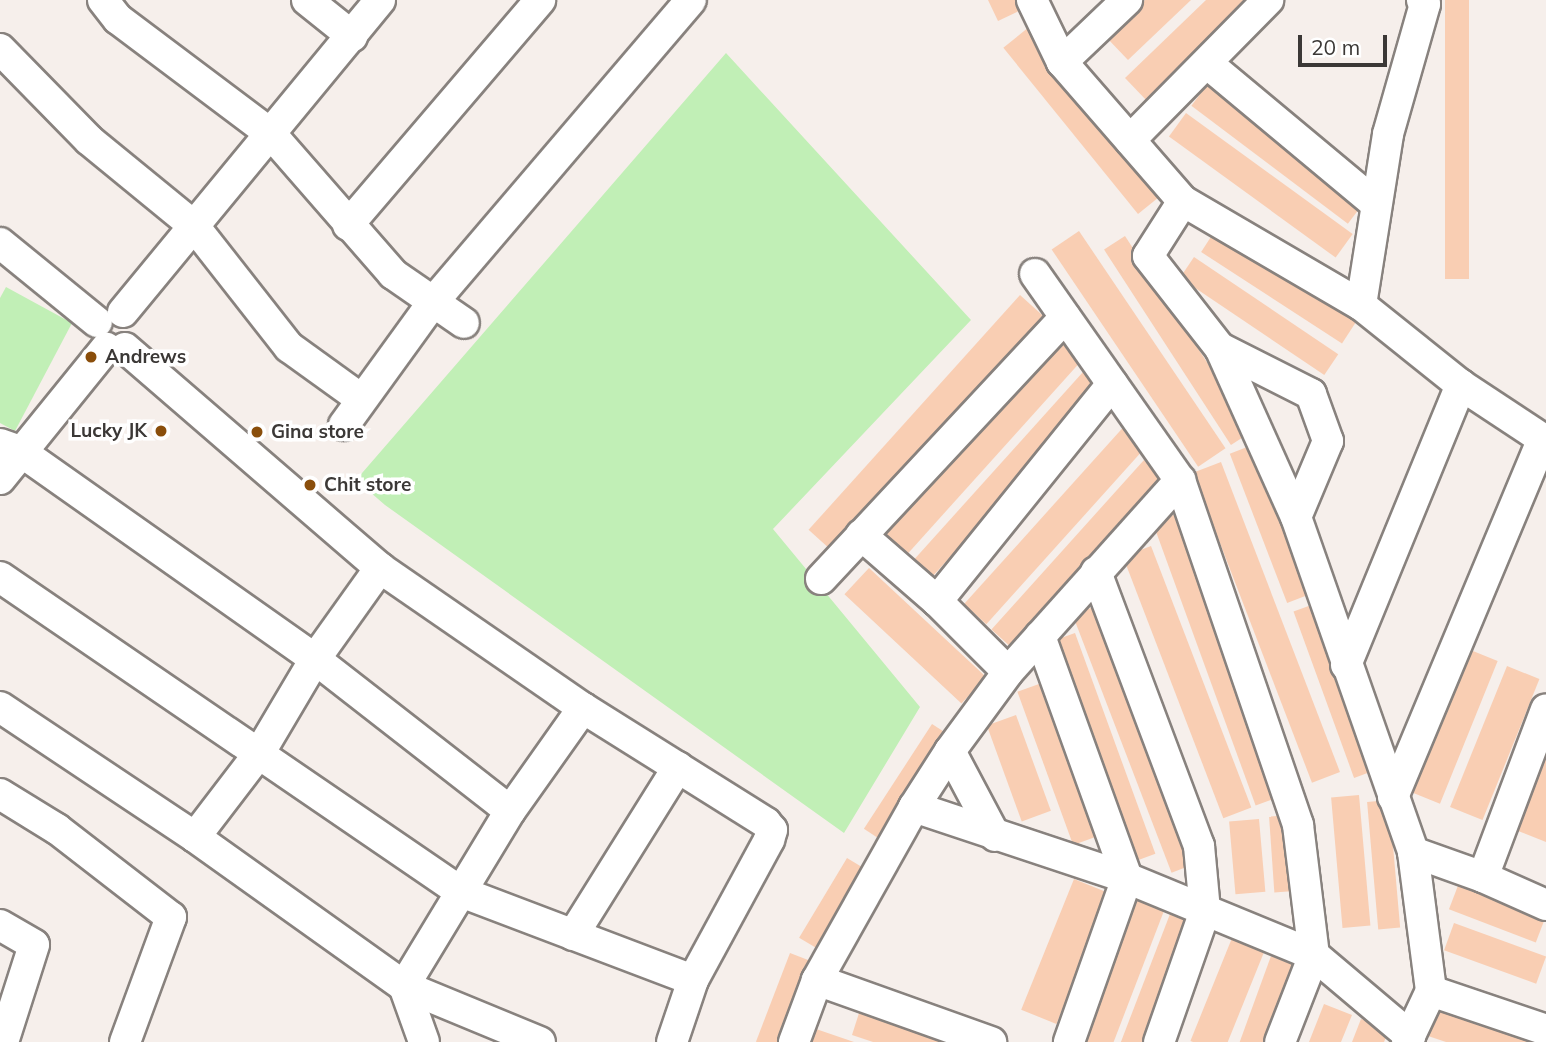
<!DOCTYPE html>
<style>
body{margin:0}
#map{position:relative;width:1546px;height:1042px;overflow:hidden;background:#f6efeb;font-family:Mulish,sans-serif}
div>[style]{position:absolute}
[style*='--x']{left:calc(var(--x)*1px);top:calc(var(--y)*1px);width:calc(var(--w)*1px);rotate:calc(var(--a)*1deg)}
.green>*{inset:0;background:#c1efb6}
.building>*{inset:0;background:#f9ceb3;transform-origin:0 0}
.roads{filter:drop-shadow(2px 0 #88827e) drop-shadow(-2px 0 #88827e) drop-shadow(0 2px #88827e) drop-shadow(0 -2px #88827e)}
.minor>*{height:30px;margin:-15px;padding:0 15px;transform-origin:15px;border-radius:15px;background:#fff}
.dots>*{width:19px;height:19px;translate:-50% -50%;box-sizing:border-box;border:4px solid #fff;border-radius:50%}
span{translate:-50% -50%;white-space:nowrap;text-align:center;line-height:1.15;-webkit-text-stroke:7px #fff;paint-order:stroke}
.poi-label{font-size:19px;color:#3b3836;font-weight:700}
.left{translate:0 -50%;text-align:left}
.right{translate:-100% -50%;text-align:right}
.scale{position:absolute;left:1298px;top:35px;width:89px;height:32px;box-sizing:border-box;border:4px solid #3b3836;border-top:0;padding-left:9px;font-size:21px;line-height:24px;white-space:nowrap;color:#3b3836;-webkit-text-stroke:5px #fff;paint-order:stroke}
</style>
<div id="map">
<div class="green">
<i style="clip-path:polygon(726px 53px,971px 320px,773px 529px,920px 707px,844px 833px,385px 505px,356px 480px)"></i>
<i style="clip-path:polygon(6px 287px,72px 323px,15px 431px,0 423px,0 298px)"></i>
</div>
<div class="building">
<i style="clip-path:polygon(988px 0,1018px 0,1023px 9px,998px 21px)"></i>
<i style="clip-path:polygon(1145px 0,1191px 0,1128px 60px,1106px 37px)"></i>
<i style="clip-path:polygon(1206px 0,1254px 0,1148px 102px,1125px 78px)"></i>
<i style="left:1445px;top:0;width:24px;height:279px"></i>
<i style="left:1029px;top:27px;width:214px;height:33px;rotate:51deg"></i>
<i style="left:1207px;top:85px;width:196px;height:26px;rotate:37deg"></i>
<i style="left:1186px;top:113px;width:206px;height:29px;rotate:36deg"></i>
<i style="left:1218px;top:226px;width:168px;height:31px;rotate:33deg"></i>
<i style="left:1079px;top:231px;width:262px;height:33px;rotate:56deg"></i>
<i style="left:1125px;top:236px;width:233px;height:25px;rotate:57deg"></i>
<i style="left:1194px;top:257px;width:174px;height:25px;rotate:34deg"></i>
<i style="left:1020px;top:295px;width:38px;height:316px;rotate:42deg"></i>
<i style="left:1062px;top:336px;width:31px;height:265px;rotate:42deg"></i>
<i style="left:1083px;top:372px;width:25px;height:252px;rotate:42deg"></i>
<i style="left:1128px;top:422px;width:30px;height:245px;rotate:42deg"></i>
<i style="left:1255px;top:444px;width:160px;height:27px;rotate:69deg"></i>
<i style="left:1144px;top:460px;width:28px;height:228px;rotate:42deg"></i>
<i style="left:1221px;top:462px;width:332px;height:30px;rotate:69deg"></i>
<i style="left:1179px;top:513px;width:301px;height:28px;rotate:70deg"></i>
<i style="left:1151px;top:546px;width:280px;height:30px;rotate:69deg"></i>
<i style="left:869px;top:568px;width:160px;height:36px;rotate:43deg"></i>
<i style="left:1317px;top:603px;width:177px;height:25px;rotate:70deg"></i>
<i style="left:1096px;top:606px;width:276px;height:25px;rotate:69deg"></i>
<i style="left:1075px;top:633px;width:235px;height:23px;rotate:70deg"></i>
<i style="left:1468px;top:649px;width:32px;height:154px;rotate:22deg"></i>
<i style="left:1507px;top:666px;width:35px;height:152px;rotate:22deg"></i>
<i style="left:1039px;top:684px;width:163px;height:23px;rotate:70deg"></i>
<i style="left:1016px;top:715px;width:102px;height:31px;rotate:70deg"></i>
<i style="left:932px;top:724px;width:24px;height:125px;rotate:33deg"></i>
<i style="clip-path:polygon(1546px 745px,1546px 842px,1513px 829px)"></i>
<i style="left:1359px;top:795px;width:131px;height:28px;rotate:85deg"></i>
<i style="left:1389px;top:800px;width:128px;height:22px;rotate:85deg"></i>
<i style="left:1292px;top:815px;width:76px;height:23px;rotate:86deg"></i>
<i style="left:1259px;top:819px;width:73px;height:30px;rotate:85deg"></i>
<i style="left:847px;top:858px;width:27px;height:93px;rotate:31deg"></i>
<i style="left:1074px;top:879px;width:38px;height:141px;rotate:22deg"></i>
<i style="left:1459px;top:883px;width:93px;height:28px;rotate:21deg"></i>
<i style="left:1136px;top:900px;width:30px;height:152px;rotate:21deg"></i>
<i style="left:1170px;top:914px;width:31px;height:137px;rotate:21deg"></i>
<i style="left:1454px;top:923px;width:98px;height:29px;rotate:20deg"></i>
<i style="left:1232px;top:938px;width:35px;height:111px;rotate:22deg"></i>
<i style="left:790px;top:953px;width:25px;height:95px;rotate:21deg"></i>
<i style="left:1271px;top:956px;width:30px;height:92px;rotate:20deg"></i>
<i style="clip-path:polygon(1439px 1003px,1546px 1042px,1446px 1042px,1428px 1036px)"></i>
<i style="clip-path:polygon(1324px 1004px,1352px 1015px,1341px 1042px,1309px 1042px)"></i>
<i style="clip-path:polygon(860px 1010px,956px 1042px,873px 1042px,852px 1035px)"></i>
<i style="clip-path:polygon(1361px 1019px,1389px 1030px,1384px 1042px,1352px 1042px)"></i>
<i style="clip-path:polygon(816px 1029px,854px 1042px,812px 1042px)"></i>
</div>
<div class="roads">
<div class="minor">
<i style="--x:103;--y:0;--w:24;--a:52"></i>
<i style="--x:118;--y:19;--w:191;--a:36.9"></i>
<i style="--x:271;--y:134;--w:186;--a:48.9"></i>
<i style="--x:393;--y:274;--w:86;--a:34.6"></i>
<i style="--x:307;--y:0;--w:58;--a:38.7"></i>
<i style="--x:1032;--y:0;--w:69;--a:64.2"></i>
<i style="--x:1062;--y:62;--w:184;--a:49"></i>
<i style="--x:1183;--y:201;--w:206;--a:30.3"></i>
<i style="--x:1361;--y:305;--w:128;--a:38.7"></i>
<i style="--x:1461;--y:385;--w:102;--a:33.4"></i>
<i style="--x:0;--y:49;--w:127;--a:45.6"></i>
<i style="--x:89;--y:140;--w:136;--a:39.3"></i>
<i style="--x:194;--y:226;--w:154;--a:51.9"></i>
<i style="--x:289;--y:347;--w:89;--a:35.8"></i>
<i style="--x:1062;--y:62;--w:90;--a:-43.6"></i>
<i style="--x:1208;--y:64;--w:219;--a:39.8"></i>
<i style="--x:1130;--y:140;--w:197;--a:-45.4"></i>
<i style="--x:1183;--y:201;--w:65;--a:122.5"></i>
<i style="--x:1148;--y:256;--w:117;--a:52"></i>
<i style="--x:1220;--y:348;--w:185;--a:65.8"></i>
<i style="--x:1296;--y:517;--w:355;--a:70.7"></i>
<i style="--x:1413;--y:852;--w:140;--a:82.6"></i>
<i style="--x:1431;--y:991;--w:56;--a:115.2"></i>
<i style="--x:348;--y:225;--w:296;--a:-49.5"></i>
<i style="--x:0;--y:243;--w:125;--a:39.2"></i>
<i style="--x:1035;--y:274;--w:252;--a:54.9"></i>
<i style="--x:1180;--y:480;--w:365;--a:71.1"></i>
<i style="--x:1298;--y:825;--w:131;--a:83"></i>
<i style="--x:1314;--y:955;--w:93;--a:111.3"></i>
<i style="--x:1361;--y:305;--w:173;--a:-81"></i>
<i style="--x:1388;--y:134;--w:135;--a:-74.1"></i>
<i style="--x:1425;--y:4;--w:5;--a:-127"></i>
<i style="--x:123;--y:312;--w:404;--a:-50.5"></i>
<i style="--x:125;--y:348;--w:337;--a:40.8"></i>
<i style="--x:380;--y:568;--w:247;--a:34.6"></i>
<i style="--x:583;--y:708;--w:216;--a:32.1"></i>
<i style="--x:766;--y:823;--w:9;--a:49"></i>
<i style="--x:772;--y:830;--w:10;--a:107"></i>
<i style="--x:769;--y:840;--w:159;--a:118.5"></i>
<i style="--x:1220;--y:348;--w:102;--a:26.8"></i>
<i style="--x:1311;--y:394;--w:50;--a:70.1"></i>
<i style="--x:1328;--y:441;--w:82;--a:112.8"></i>
<i style="--x:344;--y:425;--w:152;--a:-54.1"></i>
<i style="--x:433;--y:302;--w:397;--a:-49.5"></i>
<i style="--x:0;--y:444;--w:21;--a:19"></i>
<i style="--x:20;--y:451;--w:361;--a:35.2"></i>
<i style="--x:315;--y:659;--w:247;--a:37.9"></i>
<i style="--x:0;--y:479;--w:169;--a:-51"></i>
<i style="--x:861;--y:535;--w:101;--a:41"></i>
<i style="--x:937;--y:601;--w:100;--a:45"></i>
<i style="--x:1096;--y:572;--w:293;--a:69.4"></i>
<i style="--x:1199;--y:846;--w:65;--a:84.7"></i>
<i style="--x:1205;--y:911;--w:139;--a:109.3"></i>
<i style="--x:0;--y:577;--w:558;--a:34.34"></i>
<i style="--x:461;--y:892;--w:110;--a:121.2"></i>
<i style="--x:404;--y:986;--w:59;--a:70.3"></i>
<i style="--x:821;--y:579;--w:358;--a:-47"></i>
<i style="--x:937;--y:601;--w:279;--a:-51.1"></i>
<i style="--x:1040;--y:636;--w:257;--a:70.2"></i>
<i style="--x:1127;--y:878;--w:174;--a:109.5"></i>
<i style="--x:1346;--y:665;--w:303;--a:-67.7"></i>
<i style="--x:0;--y:707;--w:234;--a:33.7"></i>
<i style="--x:195;--y:837;--w:257;--a:35.5"></i>
<i style="--x:404;--y:986;--w:147;--a:22.4"></i>
<i style="--x:583;--y:708;--w:126;--a:125.3"></i>
<i style="--x:510;--y:811;--w:95;--a:121.2"></i>
<i style="--x:461;--y:892;--w:248;--a:20.8"></i>
<i style="--x:693;--y:980;--w:65;--a:108.7"></i>
<i style="--x:950;--y:751;--w:96;--a:62.1"></i>
<i style="--x:0;--y:794;--w:67;--a:31.6"></i>
<i style="--x:57;--y:829;--w:144;--a:37.7"></i>
<i style="--x:171;--y:917;--w:133;--a:110.2"></i>
<i style="--x:1393;--y:797;--w:388;--a:-67.3"></i>
<i style="--x:914;--y:807;--w:225;--a:18.4"></i>
<i style="--x:1127;--y:878;--w:202;--a:22.4"></i>
<i style="--x:1314;--y:955;--w:126;--a:40.2"></i>
<i style="--x:195;--y:837;--w:107;--a:-52.6"></i>
<i style="--x:260;--y:752;--w:108;--a:-59.4"></i>
<i style="--x:315;--y:659;--w:112;--a:-54.5"></i>
<i style="--x:1413;--y:852;--w:74;--a:19.7"></i>
<i style="--x:1483;--y:877;--w:69;--a:24"></i>
<i style="--x:1483;--y:877;--w:179;--a:-69.4"></i>
<i style="--x:0;--y:925;--w:39;--a:30"></i>
<i style="--x:34;--y:945;--w:102;--a:107.7"></i>
<i style="--x:573;--y:935;--w:198;--a:-58"></i>
<i style="--x:817;--y:980;--w:185;--a:19.6"></i>
<i style="--x:1431;--y:991;--w:121;--a:18.7"></i>
<i style="--x:794;--y:1042;--w:66;--a:-69.6"></i>
<i style="--x:817;--y:980;--w:198;--a:-60.7"></i>
<i style="--x:914;--y:807;--w:67;--a:-57.3"></i>
<i style="--x:950;--y:751;--w:98;--a:-53.7"></i>
<i style="--x:1008;--y:672;--w:258;--a:-48.1"></i>
</div>
</div>
<div class="dots">
<i style="left:91px;top:357px;background:#8a4e0b"></i>
<i style="left:161px;top:431px;background:#8a4e0b"></i>
<i style="left:257px;top:432px;background:#8a4e0b"></i>
<i style="left:310px;top:485px;background:#8a4e0b"></i>
</div>
<div class="poi-label">
<span class="left" style="left:105px;top:357px">Andrews</span>
<span class="right" style="left:147px;top:431px">Lucky JK</span>
<span class="left" style="left:271px;top:432px">Gina store</span>
<span class="left" style="left:324px;top:485px">Chit store</span>
</div>
<div class="scale">20 m</div>
</div>
